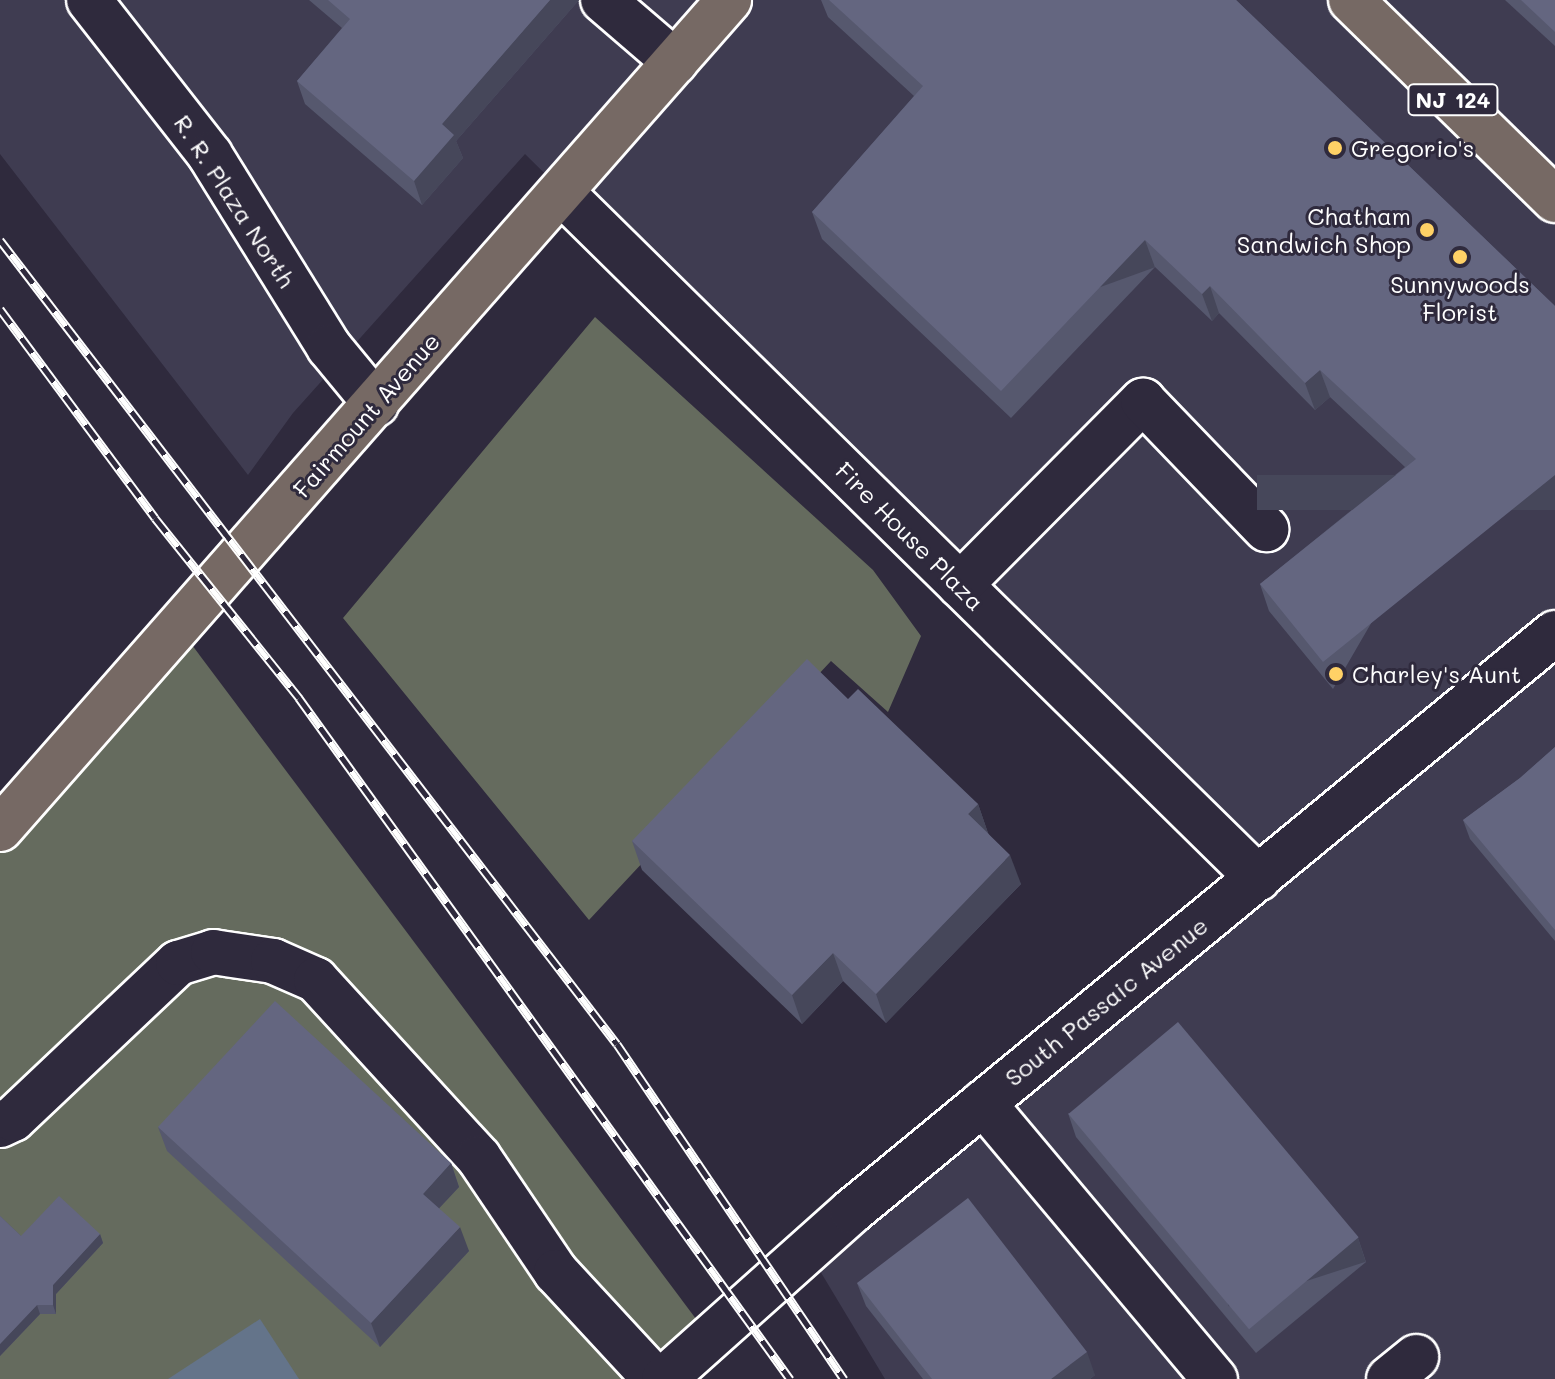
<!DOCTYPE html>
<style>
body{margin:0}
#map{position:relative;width:1555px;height:1379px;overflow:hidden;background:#2f2a3d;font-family:Mali,sans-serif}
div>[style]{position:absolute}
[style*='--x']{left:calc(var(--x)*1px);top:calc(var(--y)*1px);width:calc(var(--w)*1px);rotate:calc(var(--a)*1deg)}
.built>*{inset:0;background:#3f3c51}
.green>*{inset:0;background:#656b5e}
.water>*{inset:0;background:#64748a}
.roads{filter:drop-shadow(2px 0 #fff) drop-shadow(-2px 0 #fff) drop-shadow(0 2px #fff) drop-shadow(0 -2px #fff)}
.minor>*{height:44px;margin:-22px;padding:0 22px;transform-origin:22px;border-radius:22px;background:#2f2a3d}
.major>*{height:44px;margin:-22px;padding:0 22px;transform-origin:22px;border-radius:22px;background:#766964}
.rail>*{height:9px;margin-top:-4.5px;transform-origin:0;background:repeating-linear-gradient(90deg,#2f2a3d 0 18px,#fff 0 36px);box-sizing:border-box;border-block:2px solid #fff}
.wall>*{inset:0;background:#56586e}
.shaded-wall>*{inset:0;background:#46475a;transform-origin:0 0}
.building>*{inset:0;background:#646680;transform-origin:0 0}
.dots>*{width:22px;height:22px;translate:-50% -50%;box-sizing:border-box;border:4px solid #2f2a3d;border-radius:50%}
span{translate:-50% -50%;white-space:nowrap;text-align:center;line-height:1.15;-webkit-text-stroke:6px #2f2a3d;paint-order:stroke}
.shield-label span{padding:2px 6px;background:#2f2a3d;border:2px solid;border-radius:6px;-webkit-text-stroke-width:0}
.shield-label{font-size:22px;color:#fff;font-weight:700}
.poi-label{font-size:24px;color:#fff}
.left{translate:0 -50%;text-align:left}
.right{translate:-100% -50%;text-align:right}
.street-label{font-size:24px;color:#fff}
</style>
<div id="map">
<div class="built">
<i style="clip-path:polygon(0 0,1555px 0,1555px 1379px,885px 1379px,808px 1251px,1258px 878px,525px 154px,293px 413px,248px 475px,0 154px)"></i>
</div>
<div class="green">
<i style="clip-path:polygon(595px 317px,873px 570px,921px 636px,888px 712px,831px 661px,589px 920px,343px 618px)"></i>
<i style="clip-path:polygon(180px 629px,717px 1347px,679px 1379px,0 1379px,0 830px)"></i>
</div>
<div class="water">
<i style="clip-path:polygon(260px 1319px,299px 1379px,168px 1379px)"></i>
</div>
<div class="roads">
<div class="minor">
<i style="--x:89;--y:0;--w:197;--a:52"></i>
<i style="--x:210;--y:155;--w:226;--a:58.2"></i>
<i style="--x:329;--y:347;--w:74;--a:50.5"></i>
<i style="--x:603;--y:0;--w:95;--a:40.7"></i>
<i style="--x:562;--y:193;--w:977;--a:44.54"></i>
<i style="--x:960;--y:585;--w:260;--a:-45.2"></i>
<i style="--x:1143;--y:401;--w:178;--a:46.1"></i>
<i style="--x:983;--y:1103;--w:361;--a:50"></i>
<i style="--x:0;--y:1125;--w:14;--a:-25"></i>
<i style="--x:13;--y:1119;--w:227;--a:-43.4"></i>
<i style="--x:178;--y:963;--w:37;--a:-17"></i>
<i style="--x:213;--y:952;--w:61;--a:8.5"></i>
<i style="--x:273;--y:961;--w:47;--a:23.8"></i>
<i style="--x:316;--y:980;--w:241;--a:47.5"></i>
<i style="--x:479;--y:1158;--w:138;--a:56"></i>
<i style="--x:556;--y:1272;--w:146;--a:47.2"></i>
<i style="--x:664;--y:1379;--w:252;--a:-41.8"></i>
<i style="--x:852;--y:1211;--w:910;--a:-39.43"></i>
<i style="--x:1389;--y:1379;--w:35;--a:-39"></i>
</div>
<div class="major">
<i style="--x:1351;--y:0;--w:286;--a:44.4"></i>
<i style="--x:0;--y:829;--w:1104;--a:-48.67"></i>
</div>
</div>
<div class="rail">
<i style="--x:0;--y:240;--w:1013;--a:52.5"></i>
<i style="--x:617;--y:1044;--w:405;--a:55.9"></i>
<i style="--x:0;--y:309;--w:260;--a:53.4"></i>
<i style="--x:155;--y:518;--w:231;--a:51.3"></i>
<i style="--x:299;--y:698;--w:840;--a:54.21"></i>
</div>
<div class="wall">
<i style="clip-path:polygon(309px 0,579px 0,456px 141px,463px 158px,422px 205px,305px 104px,297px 81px,342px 28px)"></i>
<i style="clip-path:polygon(821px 0,1236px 0,1555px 306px,1333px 689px,1269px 611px,1260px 584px,1405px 467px,1330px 397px,1315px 410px,1219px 313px,1212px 321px,1155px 267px,1011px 418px,822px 239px,812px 212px,914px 96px,828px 17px)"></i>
<i style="clip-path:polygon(1505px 0,1555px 0,1555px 46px)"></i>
<i style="clip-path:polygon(848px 699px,978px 804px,988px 833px,1021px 884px,886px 1023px,843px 981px,802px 1024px,642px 870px,632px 841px)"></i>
<i style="clip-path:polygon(1555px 747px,1555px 941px,1470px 839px,1463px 820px,1520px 778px)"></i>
<i style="clip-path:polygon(1068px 1113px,1358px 1238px,1366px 1262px,1256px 1353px,1076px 1137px)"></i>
<i style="clip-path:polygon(158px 1127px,451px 1163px,459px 1187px,439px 1208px,469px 1251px,380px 1347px,167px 1151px)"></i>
<i style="clip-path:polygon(0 1216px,21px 1236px,100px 1234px,103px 1243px,56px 1294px,56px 1314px,40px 1314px,0 1356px)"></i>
<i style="clip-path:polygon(857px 1283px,1095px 1375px,1090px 1379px,923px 1379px,866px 1306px)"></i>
</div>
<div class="shaded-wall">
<i style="clip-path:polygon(550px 0,579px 0,456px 141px,463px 158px,422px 205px,414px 181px,442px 124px)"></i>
<i style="left:1145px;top:240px;width:29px;height:209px;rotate:70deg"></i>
<i style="clip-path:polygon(1210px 286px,1219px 313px,1212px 321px,1202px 294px)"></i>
<i style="clip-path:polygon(1320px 370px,1330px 397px,1315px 410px,1305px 383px)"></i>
<i style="left:1555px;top:475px;width:35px;height:298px;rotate:90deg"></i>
<i style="clip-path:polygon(978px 804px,988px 833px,968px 814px)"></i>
<i style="clip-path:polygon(1010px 855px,1021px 884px,886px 1023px,876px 994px)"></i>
<i style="clip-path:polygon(833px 953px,843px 981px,802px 1024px,792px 995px)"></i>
<i style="clip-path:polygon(451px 1163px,459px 1187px,431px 1217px,423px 1194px)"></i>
<i style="clip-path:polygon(460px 1227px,469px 1251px,380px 1347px,371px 1323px)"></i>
<i style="clip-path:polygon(100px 1234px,103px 1243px,56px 1294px,56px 1314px,53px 1305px,53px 1285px)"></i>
<i style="left:1358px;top:1238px;width:25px;height:144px;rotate:72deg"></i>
<i style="clip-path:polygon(37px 1305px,40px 1314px,0 1356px,0 1344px)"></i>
<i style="clip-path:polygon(1087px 1352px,1095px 1375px,1090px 1379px,1051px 1379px)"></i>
</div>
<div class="building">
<i style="clip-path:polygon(328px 0,550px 0,442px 124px,454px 135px,414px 181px,297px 81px,350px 19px)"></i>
<i style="clip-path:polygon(829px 0,1236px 0,1555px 306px,1555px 475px,1323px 662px,1260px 584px,1416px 459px,1320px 370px,1305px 383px,1210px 286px,1202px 294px,1145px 240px,1001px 391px,812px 212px,923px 86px)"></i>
<i style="clip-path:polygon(1521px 0,1555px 0,1555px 32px)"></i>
<i style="clip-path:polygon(807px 659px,848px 699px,858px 689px,978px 804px,968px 814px,1010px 855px,876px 994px,833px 953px,792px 995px,632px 841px)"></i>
<i style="clip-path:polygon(1555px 747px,1555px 930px,1463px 820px,1520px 778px)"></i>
<i style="clip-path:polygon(275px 1001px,451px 1163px,423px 1194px,460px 1227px,371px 1323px,158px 1127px)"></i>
<i style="left:1178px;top:1022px;width:281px;height:143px;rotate:50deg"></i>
<i style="clip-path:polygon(59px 1196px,100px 1234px,53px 1285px,53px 1305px,37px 1305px,0 1344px,0 1216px,21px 1236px)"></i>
<i style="clip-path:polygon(968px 1198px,1087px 1352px,1051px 1379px,932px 1379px,857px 1283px)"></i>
</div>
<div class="dots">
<i style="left:1335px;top:148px;background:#ffd166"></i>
<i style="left:1427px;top:230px;background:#ffd166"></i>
<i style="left:1460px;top:257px;background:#ffd166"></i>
<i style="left:1336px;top:674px;background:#ffd166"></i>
</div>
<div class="shield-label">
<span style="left:1453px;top:100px">NJ 124</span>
</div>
<div class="poi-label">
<span class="left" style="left:1351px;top:148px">Gregorio's</span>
<span class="right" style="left:1411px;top:230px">Chatham<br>Sandwich Shop</span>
<span style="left:1460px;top:298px">Sunnywoods<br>Florist</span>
<span class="left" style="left:1352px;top:674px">Charley's Aunt</span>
</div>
<div class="street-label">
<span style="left:235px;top:201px;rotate:57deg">R. R. Plaza North</span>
<span style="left:366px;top:415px;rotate:-49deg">Fairmount Avenue</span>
<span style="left:910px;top:536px;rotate:45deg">Fire House Plaza</span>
<span style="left:1106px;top:1001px;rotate:-39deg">South Passaic Avenue</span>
</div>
</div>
